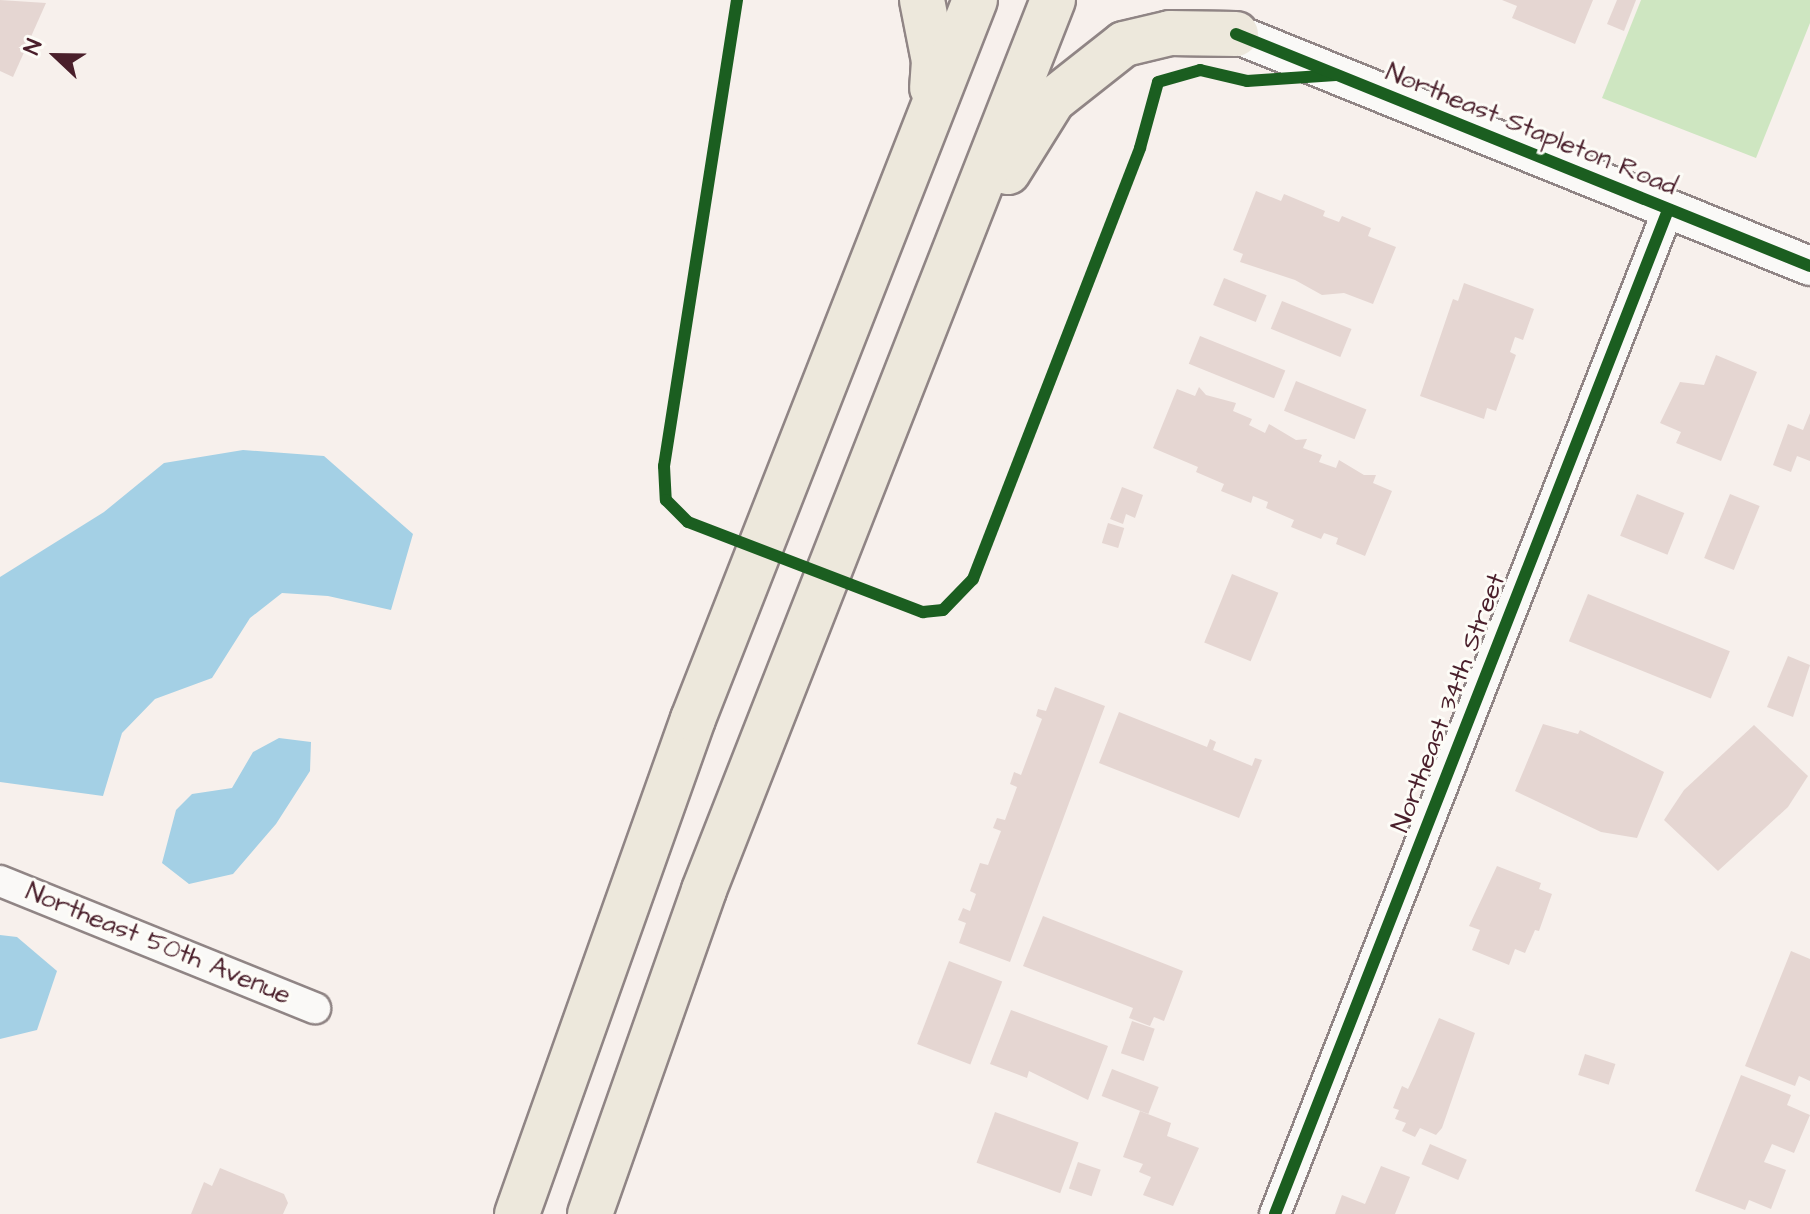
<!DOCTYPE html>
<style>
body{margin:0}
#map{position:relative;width:1810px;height:1214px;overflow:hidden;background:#f7f0ec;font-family:"Architects Daughter",sans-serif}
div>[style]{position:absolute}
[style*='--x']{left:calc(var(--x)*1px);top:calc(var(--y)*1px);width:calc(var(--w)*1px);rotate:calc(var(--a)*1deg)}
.green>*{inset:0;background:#cee6c1}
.water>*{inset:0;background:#a4d0e5}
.building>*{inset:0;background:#e5d6d2;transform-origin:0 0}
.roads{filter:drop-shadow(2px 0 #908585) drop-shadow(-2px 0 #908585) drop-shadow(0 2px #908585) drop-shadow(0 -2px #908585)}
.minor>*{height:30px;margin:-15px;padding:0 15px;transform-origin:15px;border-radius:15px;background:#faf9f7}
.tertiary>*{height:38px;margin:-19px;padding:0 19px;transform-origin:19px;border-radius:19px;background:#faf9f7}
.motorway>*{height:44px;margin:-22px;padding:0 22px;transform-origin:22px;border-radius:22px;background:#ede8dc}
.cycleway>*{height:12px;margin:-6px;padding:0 6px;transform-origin:6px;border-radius:6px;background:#1b5e20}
span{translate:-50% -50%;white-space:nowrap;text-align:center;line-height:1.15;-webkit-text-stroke:6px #fdfcf7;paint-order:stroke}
.street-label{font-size:26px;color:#4a1f2b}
.north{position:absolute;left:16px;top:16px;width:80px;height:80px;-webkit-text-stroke:6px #fdfcf7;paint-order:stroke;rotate:292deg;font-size:22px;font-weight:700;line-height:32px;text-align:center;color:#4a1f2b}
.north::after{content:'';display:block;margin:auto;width:28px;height:36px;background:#4a1f2b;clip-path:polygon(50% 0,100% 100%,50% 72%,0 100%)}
</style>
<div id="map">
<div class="green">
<i style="clip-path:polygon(1641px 0,1810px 0,1810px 23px,1756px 158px,1602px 98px)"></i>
</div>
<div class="water">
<i style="clip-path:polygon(243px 450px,324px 456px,413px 534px,391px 610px,328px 596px,282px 593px,250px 618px,212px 678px,155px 699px,122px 733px,103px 796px,0 782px,0 577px,104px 512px,164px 463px)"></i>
<i style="clip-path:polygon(279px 738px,311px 742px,310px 771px,276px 824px,233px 874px,189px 884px,162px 863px,176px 810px,192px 794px,232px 788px,253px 752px)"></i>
<i style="clip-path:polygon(0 935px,17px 937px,57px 971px,37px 1030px,0 1039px)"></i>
</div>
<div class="building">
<i style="clip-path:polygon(0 0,46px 3px,13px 77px,0 71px)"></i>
<i style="clip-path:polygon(1502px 0,1593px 0,1575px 44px,1512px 18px,1517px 6px)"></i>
<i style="clip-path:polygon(1617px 0,1636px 0,1624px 31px,1607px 24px)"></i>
<i style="clip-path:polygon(1256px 191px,1281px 201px,1284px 194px,1325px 211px,1323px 216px,1339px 222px,1342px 216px,1371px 228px,1368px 236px,1396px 247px,1373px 304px,1344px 293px,1322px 295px,1295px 280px,1240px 262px,1243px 254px,1233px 250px)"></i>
<i style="left:1224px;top:278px;width:46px;height:29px;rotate:22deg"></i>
<i style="clip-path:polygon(1464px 283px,1534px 309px,1523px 340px,1515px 337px,1510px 352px,1516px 355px,1496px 411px,1487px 408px,1484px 419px,1420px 396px,1453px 299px,1458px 301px)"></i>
<i style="left:1282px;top:301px;width:75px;height:30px;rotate:22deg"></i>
<i style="left:1200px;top:336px;width:92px;height:30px;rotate:22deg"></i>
<i style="clip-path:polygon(1716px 355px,1757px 372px,1721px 461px,1676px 443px,1681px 432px,1660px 423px,1680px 382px,1704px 385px)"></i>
<i style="left:1296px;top:381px;width:76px;height:32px;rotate:22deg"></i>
<i style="clip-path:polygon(1199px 387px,1206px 395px,1236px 403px,1233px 411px,1252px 419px,1249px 425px,1265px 433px,1269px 424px,1296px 440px,1307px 439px,1303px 448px,1322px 455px,1319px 462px,1336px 468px,1339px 460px,1364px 475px,1376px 475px,1373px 483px,1392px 491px,1365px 556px,1336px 544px,1338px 538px,1324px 533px,1321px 539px,1291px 527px,1294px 520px,1266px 508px,1268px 502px,1253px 496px,1251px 503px,1221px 491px,1224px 484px,1196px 472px,1198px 467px,1153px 448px,1177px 389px,1195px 396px)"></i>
<i style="clip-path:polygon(1810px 413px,1810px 461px,1797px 456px,1791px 472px,1773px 465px,1788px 424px,1803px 430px)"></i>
<i style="clip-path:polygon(1122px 487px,1143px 495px,1135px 518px,1126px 514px,1123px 524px,1110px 519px)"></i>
<i style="left:1637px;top:494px;width:51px;height:45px;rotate:22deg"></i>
<i style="left:1730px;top:494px;width:32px;height:69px;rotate:22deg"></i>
<i style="left:1108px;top:523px;width:17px;height:21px;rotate:17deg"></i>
<i style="left:1232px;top:574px;width:50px;height:74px;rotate:22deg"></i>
<i style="left:1588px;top:594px;width:153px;height:51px;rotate:22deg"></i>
<i style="clip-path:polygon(1788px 656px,1810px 665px,1793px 717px,1767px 707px)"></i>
<i style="clip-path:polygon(1055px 687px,1105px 706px,1010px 962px,959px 943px,966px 923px,958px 920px,963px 908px,970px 911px,976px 894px,970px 891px,980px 863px,988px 865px,1001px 831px,993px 828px,997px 818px,1005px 820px,1017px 787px,1010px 784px,1014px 772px,1021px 775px,1042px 719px,1036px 716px,1038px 709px,1046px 711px)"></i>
<i style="clip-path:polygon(1119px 712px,1207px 747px,1210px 739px,1216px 742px,1213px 750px,1252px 766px,1255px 758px,1262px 760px,1239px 818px,1099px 763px)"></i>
<i style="clip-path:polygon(1543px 724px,1578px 734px,1580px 730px,1664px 772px,1637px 838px,1601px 832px,1515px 791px)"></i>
<i style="clip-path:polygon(1754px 725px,1808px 776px,1788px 807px,1718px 871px,1664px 820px,1684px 790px)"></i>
<i style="clip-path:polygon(1497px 866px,1541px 883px,1539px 889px,1552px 894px,1539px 931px,1535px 930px,1525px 953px,1515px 949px,1509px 965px,1472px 950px,1480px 930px,1469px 926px)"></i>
<i style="clip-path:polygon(1043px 916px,1183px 971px,1164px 1021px,1154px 1017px,1150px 1026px,1129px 1018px,1133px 1008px,1023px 966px)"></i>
<i style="clip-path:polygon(1791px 951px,1810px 959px,1810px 1081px,1799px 1076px,1795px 1086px,1745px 1066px)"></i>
<i style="left:949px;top:961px;width:57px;height:89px;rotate:21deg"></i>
<i style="clip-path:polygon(1011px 1010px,1108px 1046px,1088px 1100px,1029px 1071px,1027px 1078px,990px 1064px)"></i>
<i style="clip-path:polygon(1439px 1018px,1475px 1033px,1442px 1128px,1436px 1135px,1420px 1128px,1415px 1137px,1402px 1131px,1406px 1123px,1395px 1119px,1399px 1110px,1393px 1108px,1402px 1086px,1408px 1089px,1415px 1074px)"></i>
<i style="left:1132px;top:1021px;width:24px;height:34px;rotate:19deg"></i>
<i style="left:1585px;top:1054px;width:32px;height:22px;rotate:18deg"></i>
<i style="left:1112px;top:1069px;width:50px;height:29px;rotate:21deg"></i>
<i style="clip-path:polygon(1741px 1075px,1791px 1095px,1787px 1105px,1810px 1115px,1794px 1153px,1772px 1144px,1764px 1162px,1786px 1170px,1771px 1209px,1749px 1200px,1745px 1210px,1695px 1191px)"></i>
<i style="clip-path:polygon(1140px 1111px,1171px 1123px,1167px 1136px,1199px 1148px,1173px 1206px,1143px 1195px,1151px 1177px,1139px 1172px,1143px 1164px,1123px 1157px)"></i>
<i style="left:995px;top:1112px;width:89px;height:54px;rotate:20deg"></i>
<i style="left:1430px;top:1144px;width:40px;height:22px;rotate:23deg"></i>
<i style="left:1078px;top:1162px;width:24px;height:28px;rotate:19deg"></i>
<i style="clip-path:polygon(1381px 1166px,1410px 1177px,1395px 1214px,1335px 1214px,1342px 1195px,1365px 1204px)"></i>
<i style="clip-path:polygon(220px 1168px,284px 1194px,288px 1203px,283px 1214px,191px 1214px,204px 1182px,212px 1186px)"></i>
</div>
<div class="roads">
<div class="minor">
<i style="--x:0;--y:881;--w:340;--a:22"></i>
<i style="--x:1275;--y:1214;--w:1078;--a:-68.62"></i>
</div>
<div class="tertiary">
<i style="--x:1236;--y:34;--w:619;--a:22.01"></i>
</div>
<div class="motorway">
<i style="--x:922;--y:0;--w:62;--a:78.9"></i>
<i style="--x:934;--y:61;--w:27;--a:94"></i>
<i style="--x:1008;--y:172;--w:85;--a:-58"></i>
<i style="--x:1053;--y:100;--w:90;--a:-38.3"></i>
<i style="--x:1124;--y:44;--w:47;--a:-13.4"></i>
<i style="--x:1170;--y:33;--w:66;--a:0.9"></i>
<i style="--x:517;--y:1214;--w:525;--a:-70.43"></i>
<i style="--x:693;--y:719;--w:772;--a:-68.58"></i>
<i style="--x:590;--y:1214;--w:343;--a:-70.6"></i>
<i style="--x:704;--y:890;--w:956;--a:-68.59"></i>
</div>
</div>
<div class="cycleway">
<i style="--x:737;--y:0;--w:472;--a:98.9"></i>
<i style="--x:664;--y:466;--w:34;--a:87"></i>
<i style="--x:666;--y:500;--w:31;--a:45"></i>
<i style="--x:688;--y:522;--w:252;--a:21"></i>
<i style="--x:923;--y:612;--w:20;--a:-6"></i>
<i style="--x:943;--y:610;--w:43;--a:-45.9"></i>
<i style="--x:973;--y:579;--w:462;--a:-68.8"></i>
<i style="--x:1140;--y:148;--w:68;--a:-74.7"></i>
<i style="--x:1158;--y:82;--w:44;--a:-15.9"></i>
<i style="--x:1200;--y:70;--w:48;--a:13.2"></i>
<i style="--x:1247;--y:81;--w:89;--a:-3.9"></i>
<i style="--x:1236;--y:34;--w:619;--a:22.01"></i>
<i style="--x:1275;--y:1214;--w:1078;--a:-68.62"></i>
</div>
<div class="street-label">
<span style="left:1531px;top:130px;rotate:22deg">Northeast Stapleton Road</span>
<span style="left:1449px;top:703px;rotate:-69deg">Northeast 34th Street</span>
<span style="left:158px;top:944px;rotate:22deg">Northeast 50th Avenue</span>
</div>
<div class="north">N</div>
</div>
